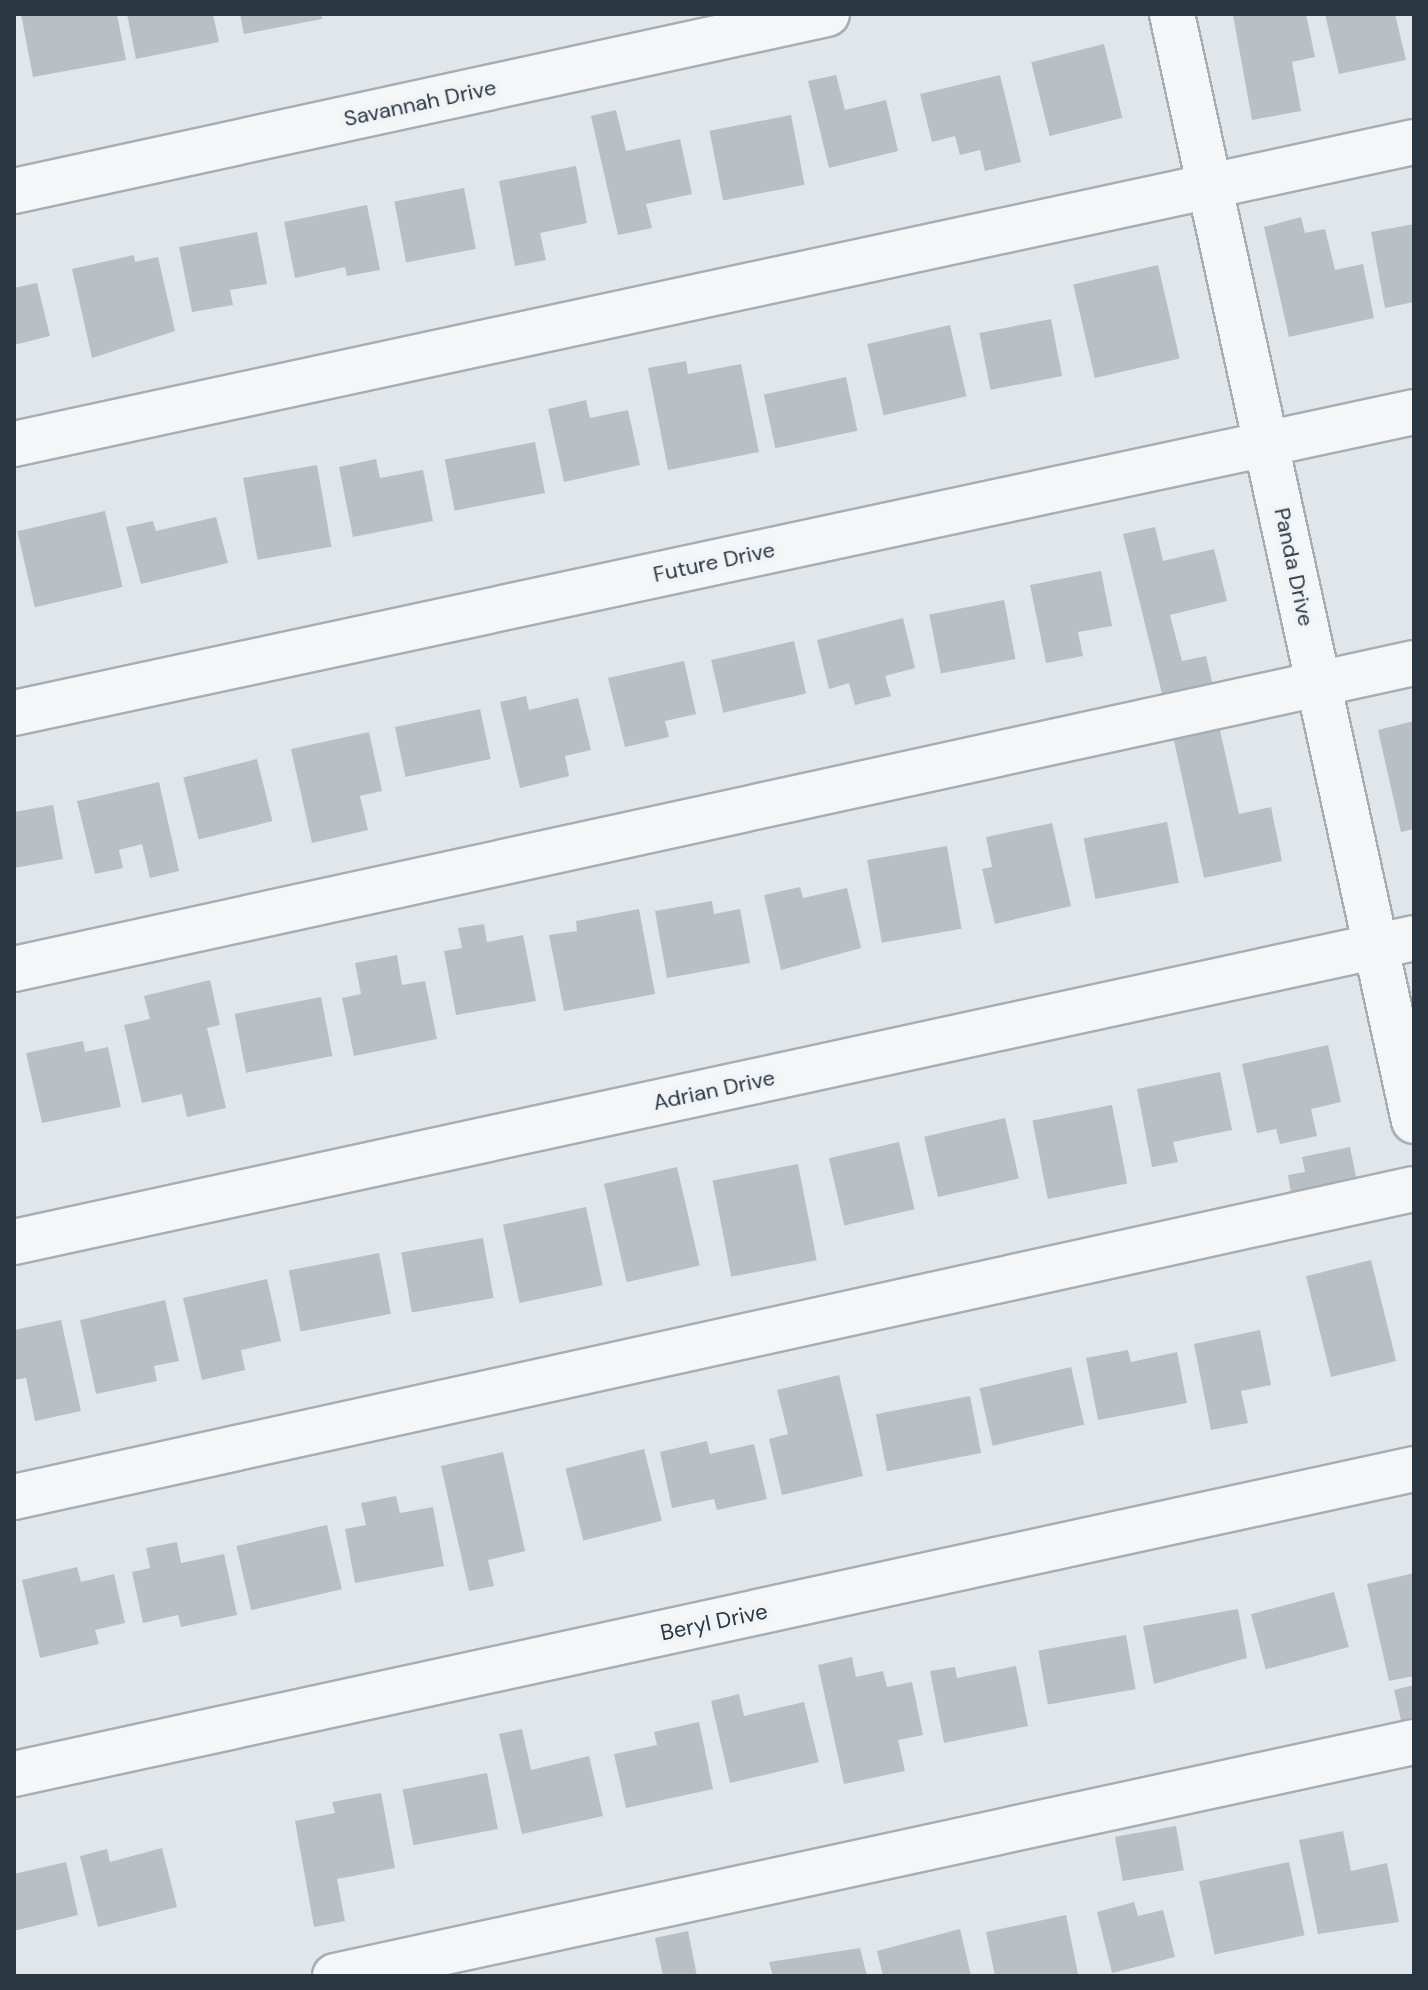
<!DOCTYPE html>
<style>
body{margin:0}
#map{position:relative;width:1428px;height:1990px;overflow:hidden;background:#e1e6ea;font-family:"DM Sans",sans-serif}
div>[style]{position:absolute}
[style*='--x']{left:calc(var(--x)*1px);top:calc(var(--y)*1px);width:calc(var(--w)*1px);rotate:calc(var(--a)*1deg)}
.building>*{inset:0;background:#b8c0c6;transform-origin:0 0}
.roads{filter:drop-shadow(2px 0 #a6aeb4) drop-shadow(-2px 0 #a6aeb4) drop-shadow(0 2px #a6aeb4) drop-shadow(0 -2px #a6aeb4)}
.minor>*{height:44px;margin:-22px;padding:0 22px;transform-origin:22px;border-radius:22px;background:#f4f6f8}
span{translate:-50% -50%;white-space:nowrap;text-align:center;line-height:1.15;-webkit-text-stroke:8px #f1f4f7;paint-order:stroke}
.street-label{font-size:22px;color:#2a3641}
.frame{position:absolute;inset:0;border:16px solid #2a3641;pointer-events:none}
</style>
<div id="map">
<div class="building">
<i style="clip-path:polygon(21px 14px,117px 14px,126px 60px,33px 77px)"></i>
<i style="clip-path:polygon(127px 14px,213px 14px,219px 42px,136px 59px)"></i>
<i style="clip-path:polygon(240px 14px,321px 14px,322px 19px,244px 34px)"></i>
<i style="clip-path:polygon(1306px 14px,1315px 57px,1292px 62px,1301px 111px,1252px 120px,1233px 15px)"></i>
<i style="clip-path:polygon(1325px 14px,1395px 14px,1406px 60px,1339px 74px)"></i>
<i style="left:1104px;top:44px;width:76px;height:75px;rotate:76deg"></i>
<i style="clip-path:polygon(836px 75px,845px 110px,886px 100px,898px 151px,829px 168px,808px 81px)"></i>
<i style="clip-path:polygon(1000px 75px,1021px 162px,985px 171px,980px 150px,960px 155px,955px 136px,932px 142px,920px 94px)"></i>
<i style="clip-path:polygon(616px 110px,626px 151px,680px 139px,692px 194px,646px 204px,652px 228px,618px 235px,591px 116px)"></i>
<i style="left:791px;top:115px;width:71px;height:83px;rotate:79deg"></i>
<i style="clip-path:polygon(576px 166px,587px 223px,540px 233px,546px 260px,515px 266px,499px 181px)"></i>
<i style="left:464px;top:188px;width:62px;height:71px;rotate:79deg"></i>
<i style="clip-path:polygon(367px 205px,380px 270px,347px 276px,345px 267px,295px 278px,284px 222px)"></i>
<i style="clip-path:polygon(1301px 217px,1305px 233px,1325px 229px,1335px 270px,1363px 264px,1374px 318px,1289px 337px,1264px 227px)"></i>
<i style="clip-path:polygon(1414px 224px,1414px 302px,1385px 308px,1371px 232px)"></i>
<i style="clip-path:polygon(257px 232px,267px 284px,230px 290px,233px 305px,192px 312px,179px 247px)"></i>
<i style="clip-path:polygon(134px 255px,135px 262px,158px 257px,175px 331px,92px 358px,72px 269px)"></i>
<i style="left:1158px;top:265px;width:96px;height:87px;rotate:77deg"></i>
<i style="clip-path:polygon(37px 283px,50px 336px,14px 345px,14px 288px)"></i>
<i style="left:1051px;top:319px;width:58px;height:73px;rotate:79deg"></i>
<i style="left:950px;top:325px;width:73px;height:85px;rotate:77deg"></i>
<i style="clip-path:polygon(686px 361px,688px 374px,741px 364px,759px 452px,668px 470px,648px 368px)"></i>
<i style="left:846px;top:377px;width:55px;height:84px;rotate:78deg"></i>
<i style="clip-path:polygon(586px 400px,590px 418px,628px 410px,640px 465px,564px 482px,548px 409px)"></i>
<i style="left:535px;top:442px;width:52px;height:92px;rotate:79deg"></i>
<i style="clip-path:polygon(376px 459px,380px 478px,423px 470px,433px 521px,353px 537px,339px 467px)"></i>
<i style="left:317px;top:465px;width:83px;height:75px;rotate:80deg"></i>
<i style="left:105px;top:511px;width:78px;height:90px;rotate:77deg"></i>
<i style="clip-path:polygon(216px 517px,228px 563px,141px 584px,126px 527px,153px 521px,156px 531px)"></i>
<i style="clip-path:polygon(1155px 527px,1163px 561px,1214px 549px,1227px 601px,1170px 615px,1182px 661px,1206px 656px,1215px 694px,1165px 706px,1123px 534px)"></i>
<i style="clip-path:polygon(1101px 571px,1112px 626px,1078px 632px,1083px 656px,1046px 663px,1030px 585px)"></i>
<i style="left:1004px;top:600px;width:60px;height:76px;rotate:79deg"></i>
<i style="clip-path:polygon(903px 618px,915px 668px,885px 676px,891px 696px,855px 705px,849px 683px,829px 689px,817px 640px)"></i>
<i style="left:794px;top:641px;width:54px;height:85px;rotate:77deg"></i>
<i style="clip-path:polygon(684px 661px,696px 714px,665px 721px,669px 737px,625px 747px,608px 678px)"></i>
<i style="clip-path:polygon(526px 696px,529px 710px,578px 698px,591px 750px,565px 756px,569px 776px,520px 788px,500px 702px)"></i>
<i style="left:480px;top:709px;width:51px;height:87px;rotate:78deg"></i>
<i style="clip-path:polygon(1414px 721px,1414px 829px,1401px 832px,1378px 730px)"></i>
<i style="clip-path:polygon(1219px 726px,1239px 814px,1271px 807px,1282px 861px,1204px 878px,1173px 736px)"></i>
<i style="clip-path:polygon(369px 732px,382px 791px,360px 796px,368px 830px,312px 843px,291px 749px)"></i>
<i style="left:257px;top:759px;width:64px;height:76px;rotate:76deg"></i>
<i style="clip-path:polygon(159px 782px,179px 871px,150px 878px,142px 844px,119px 850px,123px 868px,95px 874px,77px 801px)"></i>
<i style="clip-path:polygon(53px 805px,63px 859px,14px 868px,14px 812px)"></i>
<i style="left:1167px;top:822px;width:62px;height:85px;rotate:79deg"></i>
<i style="clip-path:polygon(1052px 823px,1071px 906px,995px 924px,982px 869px,992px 867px,986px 837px)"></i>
<i style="left:947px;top:846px;width:84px;height:81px;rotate:80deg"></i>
<i style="clip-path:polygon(800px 887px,803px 898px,847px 888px,861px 948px,781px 970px,764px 895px)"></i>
<i style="clip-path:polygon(712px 901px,714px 914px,740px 909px,750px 963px,667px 978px,655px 911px)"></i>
<i style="clip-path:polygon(639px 909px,655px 994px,564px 1011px,549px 935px,577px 931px,576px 921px)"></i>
<i style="clip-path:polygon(484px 924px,487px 942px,523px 935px,536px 1001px,456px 1015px,444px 951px,462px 948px,458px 928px)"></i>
<i style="clip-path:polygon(397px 955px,402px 985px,425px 981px,437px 1039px,354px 1056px,342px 998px,361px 994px,355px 963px)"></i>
<i style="clip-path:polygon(210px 980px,220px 1025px,207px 1028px,226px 1108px,187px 1117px,182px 1094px,142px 1103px,124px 1025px,150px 1019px,144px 996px)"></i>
<i style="left:321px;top:997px;width:60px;height:88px;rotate:79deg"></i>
<i style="clip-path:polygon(83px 1041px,85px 1052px,108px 1047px,121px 1107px,42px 1123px,26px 1053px)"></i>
<i style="clip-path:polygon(1328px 1045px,1341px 1102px,1311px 1109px,1317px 1136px,1280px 1144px,1276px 1129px,1257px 1133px,1242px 1064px)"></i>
<i style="clip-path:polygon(1220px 1072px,1232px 1130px,1173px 1142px,1178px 1162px,1152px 1167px,1137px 1089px)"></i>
<i style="left:1112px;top:1105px;width:80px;height:81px;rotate:79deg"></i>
<i style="left:1005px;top:1118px;width:62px;height:83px;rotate:77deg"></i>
<i style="left:899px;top:1142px;width:69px;height:72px;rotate:77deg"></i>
<i style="clip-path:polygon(1350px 1147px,1358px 1186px,1292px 1199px,1288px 1175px,1305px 1172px,1302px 1157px)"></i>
<i style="left:798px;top:1164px;width:98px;height:87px;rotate:79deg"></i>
<i style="left:677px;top:1167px;width:101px;height:75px;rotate:77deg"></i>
<i style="left:586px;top:1207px;width:80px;height:85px;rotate:78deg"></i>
<i style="left:483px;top:1238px;width:61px;height:83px;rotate:80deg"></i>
<i style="left:379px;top:1253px;width:62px;height:92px;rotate:79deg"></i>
<i style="left:1371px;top:1260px;width:104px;height:67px;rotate:76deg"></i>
<i style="clip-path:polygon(267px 1279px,281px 1341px,241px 1350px,245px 1370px,202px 1380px,183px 1298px)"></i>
<i style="clip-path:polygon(165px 1300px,179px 1361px,154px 1366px,157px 1381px,96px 1394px,80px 1320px)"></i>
<i style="clip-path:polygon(61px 1320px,81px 1411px,35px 1421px,26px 1378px,14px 1380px,14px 1330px)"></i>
<i style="clip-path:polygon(1260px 1330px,1271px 1385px,1241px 1391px,1248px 1423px,1211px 1430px,1194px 1344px)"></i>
<i style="clip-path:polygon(1128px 1350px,1131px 1362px,1177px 1352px,1187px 1403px,1098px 1420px,1086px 1358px)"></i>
<i style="left:1071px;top:1367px;width:59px;height:94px;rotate:77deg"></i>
<i style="clip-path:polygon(839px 1375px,863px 1476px,782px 1495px,769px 1439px,788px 1434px,777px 1390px)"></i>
<i style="left:970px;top:1396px;width:58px;height:96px;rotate:79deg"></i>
<i style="clip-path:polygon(707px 1441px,710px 1454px,754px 1444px,767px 1499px,717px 1510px,714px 1499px,672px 1508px,660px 1452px)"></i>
<i style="left:644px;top:1449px;width:74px;height:81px;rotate:76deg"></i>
<i style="clip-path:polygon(503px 1452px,525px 1551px,488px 1560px,494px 1586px,469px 1591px,441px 1466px)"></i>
<i style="clip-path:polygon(396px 1496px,400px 1513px,433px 1507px,444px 1566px,355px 1583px,345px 1529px,366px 1525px,361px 1503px)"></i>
<i style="left:327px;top:1525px;width:66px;height:93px;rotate:77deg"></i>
<i style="clip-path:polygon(177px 1542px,181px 1563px,224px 1554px,237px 1615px,181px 1627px,178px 1615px,143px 1623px,132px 1572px,150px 1568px,146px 1548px)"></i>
<i style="clip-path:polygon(77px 1567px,81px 1582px,114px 1574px,125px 1623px,95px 1630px,99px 1644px,40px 1658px,22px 1580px)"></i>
<i style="clip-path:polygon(1414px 1573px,1414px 1676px,1389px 1681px,1367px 1584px)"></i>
<i style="left:1334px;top:1592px;width:57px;height:86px;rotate:75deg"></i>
<i style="clip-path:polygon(1238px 1609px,1247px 1658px,1154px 1684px,1143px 1626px)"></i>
<i style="left:1126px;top:1635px;width:55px;height:89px;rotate:80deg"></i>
<i style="clip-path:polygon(852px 1657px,856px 1677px,883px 1671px,887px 1687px,912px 1682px,923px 1735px,898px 1740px,905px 1771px,844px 1784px,818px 1665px)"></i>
<i style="clip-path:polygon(1016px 1666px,1028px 1726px,944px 1743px,930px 1671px,955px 1667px,957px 1678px)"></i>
<i style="clip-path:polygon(1414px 1685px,1414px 1731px,1404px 1733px,1394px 1690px)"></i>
<i style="clip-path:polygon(739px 1694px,744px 1716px,804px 1702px,819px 1762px,730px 1783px,711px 1701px)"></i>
<i style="clip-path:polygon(699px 1722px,713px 1789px,626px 1808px,614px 1754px,657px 1745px,654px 1732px)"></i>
<i style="clip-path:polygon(522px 1729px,531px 1770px,589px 1756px,603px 1816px,522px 1834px,499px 1734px)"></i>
<i style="left:487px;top:1773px;width:57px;height:86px;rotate:79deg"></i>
<i style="clip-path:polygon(381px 1793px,395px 1868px,337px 1879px,345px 1921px,314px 1927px,295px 1821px,335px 1813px,332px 1802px)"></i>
<i style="left:1176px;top:1826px;width:45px;height:62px;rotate:80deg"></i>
<i style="clip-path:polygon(1343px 1831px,1351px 1871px,1387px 1863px,1399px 1922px,1318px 1934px,1299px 1840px)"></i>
<i style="clip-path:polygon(162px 1848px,177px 1907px,98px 1927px,80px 1856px,107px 1849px,110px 1862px)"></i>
<i style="clip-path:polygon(66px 1862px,78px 1915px,14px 1931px,14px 1874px)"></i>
<i style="left:1289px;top:1862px;width:75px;height:92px;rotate:78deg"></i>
<i style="clip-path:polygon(1134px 1902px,1138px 1916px,1163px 1910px,1175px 1957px,1112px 1973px,1097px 1912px)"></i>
<i style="clip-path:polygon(1066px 1915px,1078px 1974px,995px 1976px,986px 1932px)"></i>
<i style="clip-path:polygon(960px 1929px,971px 1976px,883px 1976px,877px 1951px)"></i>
<i style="clip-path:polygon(688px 1931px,697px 1976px,663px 1976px,655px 1938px)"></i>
<i style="clip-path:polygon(860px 1948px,867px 1976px,773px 1976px,769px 1962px)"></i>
</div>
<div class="roads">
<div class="minor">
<i style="--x:1172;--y:14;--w:1133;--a:77.67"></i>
<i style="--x:14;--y:191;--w:832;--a:-12.28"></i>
<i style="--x:14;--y:444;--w:1432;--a:-12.17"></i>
<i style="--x:14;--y:713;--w:1432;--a:-12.13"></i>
<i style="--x:14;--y:969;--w:1433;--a:-12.33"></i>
<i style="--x:14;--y:1242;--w:1433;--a:-12.25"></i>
<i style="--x:14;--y:1497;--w:1433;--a:-12.41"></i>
<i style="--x:14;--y:1774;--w:1433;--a:-12.29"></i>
<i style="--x:335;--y:1976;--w:1104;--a:-12.24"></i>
</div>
</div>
<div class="street-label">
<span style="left:420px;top:103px;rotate:-12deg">Savannah Drive</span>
<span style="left:714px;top:562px;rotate:-12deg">Future Drive</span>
<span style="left:1294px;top:567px;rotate:78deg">Panda Drive</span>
<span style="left:714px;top:1090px;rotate:-12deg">Adrian Drive</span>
<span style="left:714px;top:1622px;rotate:-12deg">Beryl Drive</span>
</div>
<div class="frame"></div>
</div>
